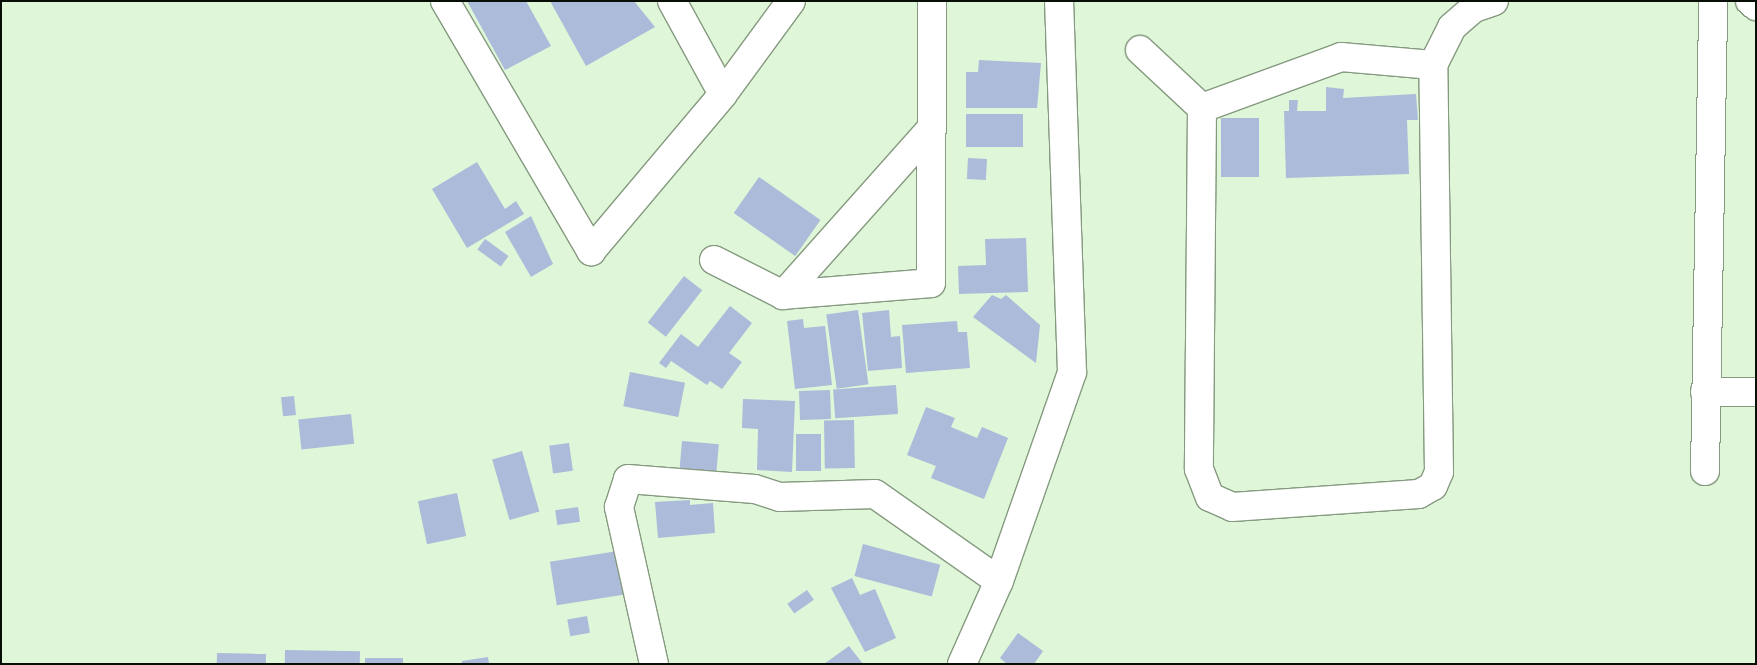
<!DOCTYPE html>
<style>
body{margin:0}
#map{position:relative;width:1757px;height:665px;overflow:hidden;background:#dff6d9;font-family:"Varela Round",sans-serif}
div>[style]{position:absolute}
[style*='--x']{left:calc(var(--x)*1px);top:calc(var(--y)*1px);width:calc(var(--w)*1px);rotate:calc(var(--a)*1deg)}
.building>*{inset:0;background:#abbbd9;transform-origin:0 0}
.roads{filter:drop-shadow(1px 0 #859a7f) drop-shadow(-1px 0 #859a7f) drop-shadow(0 1px #859a7f) drop-shadow(0 -1px #859a7f)}
.minor>*{height:28px;margin:-14px;padding:0 14px;transform-origin:14px;border-radius:14px;background:#fff}
.tertiary>*{height:28px;margin:-14px;padding:0 14px;transform-origin:14px;border-radius:14px;background:#fff}
span{translate:-50% -50%;white-space:nowrap;text-align:center;line-height:1.15;-webkit-text-stroke:4px #f5fff3;paint-order:stroke}
.frame{position:absolute;inset:0;border:2px solid #070e05;pointer-events:none}
</style>
<div id="map">
<div class="building">
<i style="clip-path:polygon(467px 1px,526px 1px,551px 46px,505px 70px)"></i>
<i style="clip-path:polygon(550px 1px,634px 1px,655px 27px,586px 66px)"></i>
<i style="clip-path:polygon(979px 60px,1041px 63px,1037px 108px,966px 108px,966px 72px,978px 72px)"></i>
<i style="clip-path:polygon(1326px 87px,1344px 89px,1343px 98px,1416px 94px,1418px 120px,1407px 120px,1409px 174px,1286px 178px,1284px 111px,1289px 111px,1289px 100px,1298px 100px,1297px 111px,1326px 111px)"></i>
<i style="left:966px;top:114px;width:57px;height:33px"></i>
<i style="left:1221px;top:118px;width:38px;height:59px"></i>
<i style="left:968px;top:158px;width:19px;height:21px;rotate:3deg"></i>
<i style="clip-path:polygon(477px 162px,505px 209px,516px 201px,524px 214px,467px 248px,432px 189px)"></i>
<i style="left:759px;top:177px;width:75px;height:44px;rotate:35deg"></i>
<i style="clip-path:polygon(531px 216px,553px 264px,531px 277px,505px 232px)"></i>
<i style="clip-path:polygon(1026px 238px,1028px 292px,959px 294px,958px 266px,986px 265px,985px 239px)"></i>
<i style="left:485px;top:239px;width:29px;height:13px;rotate:36deg"></i>
<i style="left:684px;top:276px;width:23px;height:59px;rotate:38deg"></i>
<i style="clip-path:polygon(992px 295px,1001px 299px,1006px 295px,1040px 325px,1036px 363px,973px 317px)"></i>
<i style="clip-path:polygon(730px 306px,752px 323px,729px 353px,742px 362px,722px 389px,710px 381px,707px 385px,671px 361px,666px 368px,659px 363px,681px 334px,698px 347px)"></i>
<i style="left:858px;top:310px;width:75px;height:32px;rotate:82deg"></i>
<i style="clip-path:polygon(889px 310px,891px 337px,900px 336px,902px 368px,868px 371px,862px 313px)"></i>
<i style="clip-path:polygon(803px 319px,804px 328px,825px 326px,832px 385px,795px 389px,787px 321px)"></i>
<i style="clip-path:polygon(957px 321px,958px 332px,967px 332px,970px 368px,906px 373px,902px 325px)"></i>
<i style="left:630px;top:372px;width:56px;height:35px;rotate:11deg"></i>
<i style="left:896px;top:385px;width:29px;height:63px;rotate:86deg"></i>
<i style="left:830px;top:390px;width:29px;height:31px;rotate:88deg"></i>
<i style="left:294px;top:396px;width:19px;height:13px;rotate:84deg"></i>
<i style="clip-path:polygon(743px 399px,795px 401px,792px 472px,757px 470px,758px 429px,742px 428px)"></i>
<i style="clip-path:polygon(926px 407px,955px 418px,951px 427px,977px 438px,982px 427px,1008px 438px,984px 499px,931px 478px,936px 466px,907px 455px)"></i>
<i style="left:351px;top:414px;width:30px;height:53px;rotate:84deg"></i>
<i style="left:854px;top:420px;width:48px;height:30px;rotate:89deg"></i>
<i style="left:796px;top:434px;width:25px;height:37px"></i>
<i style="left:682px;top:441px;width:37px;height:32px;rotate:5deg"></i>
<i style="left:569px;top:443px;width:28px;height:20px;rotate:82deg"></i>
<i style="left:522px;top:451px;width:63px;height:31px;rotate:74deg"></i>
<i style="left:457px;top:493px;width:44px;height:40px;rotate:78deg"></i>
<i style="clip-path:polygon(690px 500px,690px 505px,713px 503px,715px 533px,658px 538px,655px 502px)"></i>
<i style="left:578px;top:507px;width:15px;height:23px;rotate:82deg"></i>
<i style="left:863px;top:544px;width:80px;height:33px;rotate:15deg"></i>
<i style="left:624px;top:550px;width:44px;height:75px;rotate:81deg"></i>
<i style="clip-path:polygon(852px 578px,860px 595px,875px 589px,896px 638px,865px 652px,831px 588px)"></i>
<i style="left:807px;top:590px;width:12px;height:24px;rotate:55deg"></i>
<i style="left:587px;top:616px;width:17px;height:20px;rotate:80deg"></i>
<i style="clip-path:polygon(1018px 633px,1043px 651px,1034px 664px,1007px 664px,1000px 658px)"></i>
<i style="clip-path:polygon(849px 646px,863px 664px,824px 664px)"></i>
<i style="left:285px;top:650px;width:75px;height:14px;rotate:1deg"></i>
<i style="left:217px;top:653px;width:49px;height:11px;rotate:1deg"></i>
<i style="clip-path:polygon(488px 657px,489px 664px,462px 664px,462px 661px)"></i>
<i style="left:365px;top:658px;width:38px;height:6px"></i>
</div>
<div class="roads">
<div class="minor">
<i style="--x:445;--y:1;--w:290;--a:59.7"></i>
<i style="--x:591;--y:251;--w:205;--a:-49.9"></i>
<i style="--x:723;--y:94;--w:115;--a:-53.8"></i>
<i style="--x:672;--y:1;--w:106;--a:61.3"></i>
<i style="--x:1750;--y:1;--w:8;--a:40"></i>
<i style="--x:1140;--y:50;--w:85;--a:43.1"></i>
<i style="--x:1202;--y:108;--w:361;--a:90.5"></i>
<i style="--x:1199;--y:469;--w:30;--a:69"></i>
<i style="--x:1210;--y:497;--w:24;--a:24"></i>
<i style="--x:1232;--y:507;--w:187;--a:-4"></i>
<i style="--x:1419;--y:494;--w:16;--a:-30"></i>
<i style="--x:1433;--y:486;--w:15;--a:-67"></i>
<i style="--x:1439;--y:472;--w:407;--a:-90.8"></i>
<i style="--x:1433;--y:65;--w:42;--a:-63.4"></i>
<i style="--x:1452;--y:27;--w:29;--a:-41"></i>
<i style="--x:1474;--y:8;--w:21;--a:-19"></i>
<i style="--x:1202;--y:108;--w:148;--a:-20.1"></i>
<i style="--x:1341;--y:57;--w:92;--a:5"></i>
<i style="--x:714;--y:260;--w:77;--a:26.9"></i>
<i style="--x:783;--y:295;--w:148;--a:-4.6"></i>
<i style="--x:931;--y:283;--w:282;--a:-89.8"></i>
<i style="--x:783;--y:295;--w:221;--a:-48.3"></i>
<i style="--x:1705;--y:392;--w:51;--a:0"></i>
<i style="--x:1705;--y:471;--w:470;--a:-89"></i>
<i style="--x:654;--y:664;--w:161;--a:-102.6"></i>
<i style="--x:619;--y:507;--w:29;--a:-72"></i>
<i style="--x:628;--y:479;--w:127;--a:4.5"></i>
<i style="--x:755;--y:489;--w:26;--a:18"></i>
<i style="--x:780;--y:497;--w:95;--a:-1.8"></i>
<i style="--x:875;--y:494;--w:151;--a:35.1"></i>
</div>
<div class="tertiary">
<i style="--x:962;--y:664;--w:91;--a:-66"></i>
<i style="--x:999;--y:581;--w:221;--a:-70.7"></i>
<i style="--x:1072;--y:372;--w:371;--a:-92"></i>
</div>
</div>
<div class="frame"></div>
</div>
